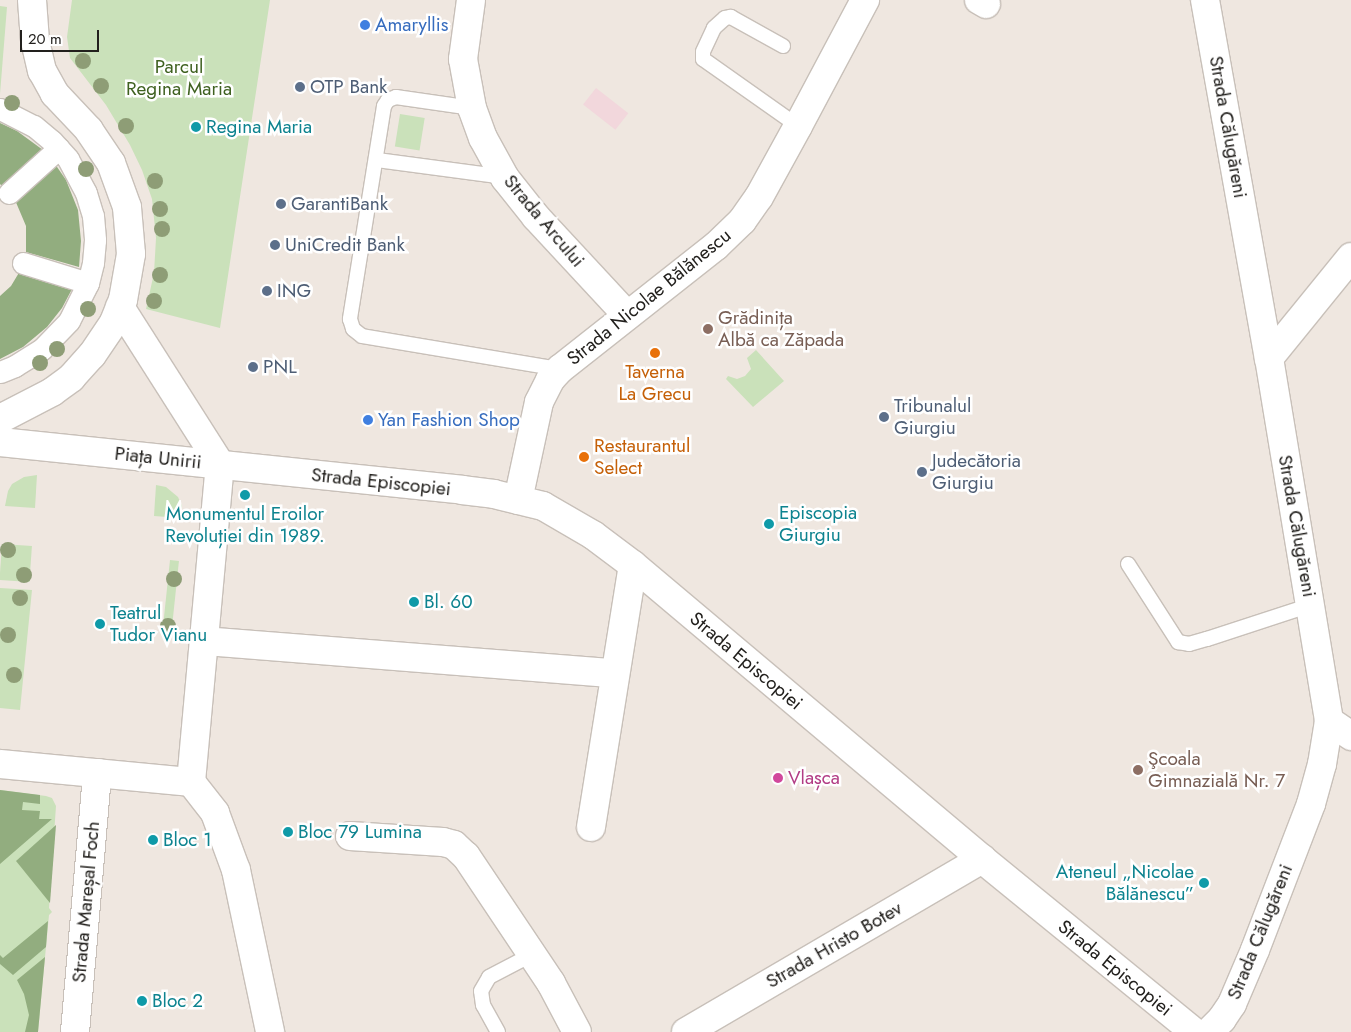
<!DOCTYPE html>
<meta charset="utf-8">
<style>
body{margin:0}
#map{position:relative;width:1351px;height:1032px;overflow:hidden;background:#efe7e0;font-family:Jost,sans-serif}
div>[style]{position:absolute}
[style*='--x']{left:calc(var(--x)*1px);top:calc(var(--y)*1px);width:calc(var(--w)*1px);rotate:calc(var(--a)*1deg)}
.industrial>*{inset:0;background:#f2d7dc;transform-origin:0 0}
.green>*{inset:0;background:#cae1ba;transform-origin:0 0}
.forest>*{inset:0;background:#92ad7f}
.roads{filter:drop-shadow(1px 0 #c8c0b9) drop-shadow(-1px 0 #c8c0b9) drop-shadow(0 1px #c8c0b9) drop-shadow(0 -1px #c8c0b9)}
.service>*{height:14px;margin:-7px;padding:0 7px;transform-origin:7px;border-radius:7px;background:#fff}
.pedestrian>*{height:21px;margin:-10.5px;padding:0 10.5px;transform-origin:10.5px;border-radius:10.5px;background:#fff}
.minor>*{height:28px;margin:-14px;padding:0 14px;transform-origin:14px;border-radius:14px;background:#fff}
.tertiary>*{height:28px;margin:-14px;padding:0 14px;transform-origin:14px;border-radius:14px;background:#fff}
.secondary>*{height:28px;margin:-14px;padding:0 14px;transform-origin:14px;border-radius:14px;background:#fff}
.trees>*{width:16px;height:16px;margin:-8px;border-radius:50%;background:#8e9d76}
.dots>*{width:14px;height:14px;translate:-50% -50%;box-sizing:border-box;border:2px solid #fff;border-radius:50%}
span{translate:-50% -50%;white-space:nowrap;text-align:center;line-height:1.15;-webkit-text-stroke:5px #fff;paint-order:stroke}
.shop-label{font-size:19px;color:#366cbe}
.left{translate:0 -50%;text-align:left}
.park-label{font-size:19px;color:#3f6120}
.service-label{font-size:19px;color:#4e5e75}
.culture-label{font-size:19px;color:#0d838f}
.right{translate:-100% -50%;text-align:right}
.street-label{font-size:19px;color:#22201d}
.education-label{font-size:19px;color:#785e54}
.food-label{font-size:19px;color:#c56008}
.hotel-label{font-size:19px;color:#b23c85}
.scale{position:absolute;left:20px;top:30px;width:79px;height:22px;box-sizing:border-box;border:2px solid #22201d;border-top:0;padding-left:6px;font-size:15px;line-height:18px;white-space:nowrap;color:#22201d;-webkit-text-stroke:4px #fff;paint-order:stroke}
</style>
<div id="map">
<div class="industrial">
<i style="left:596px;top:88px;width:41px;height:21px;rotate:38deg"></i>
</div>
<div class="green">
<i style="clip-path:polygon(72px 0,270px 0,220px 328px,146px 309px,154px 273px,156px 238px,152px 199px,142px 170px,130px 145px,106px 105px,70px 58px,67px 37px)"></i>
<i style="clip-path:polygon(0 6px,7px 7px,0 94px)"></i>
<i style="left:400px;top:114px;width:25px;height:33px;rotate:9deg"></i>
<i style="clip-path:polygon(756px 350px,784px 381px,753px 407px,726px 379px,728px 376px,737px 379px,745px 376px,751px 369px,747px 358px)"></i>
<i style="clip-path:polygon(37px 475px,35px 508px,5px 506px,8px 491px,12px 484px,24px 477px)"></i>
<i style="clip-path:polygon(156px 485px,166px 487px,178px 497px,182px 506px,181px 518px,154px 516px)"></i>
<i style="left:2px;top:544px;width:30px;height:36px;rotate:4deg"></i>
<i style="left:170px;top:560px;width:9px;height:74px;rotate:6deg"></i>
<i style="clip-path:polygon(0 588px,32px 590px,20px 710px,0 708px)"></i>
<i style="clip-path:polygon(0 790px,46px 796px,52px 798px,56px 806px,49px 908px,52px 912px,49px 915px,38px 1032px,0 1032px)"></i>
</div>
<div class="forest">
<i style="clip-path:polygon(0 123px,17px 131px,43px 150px,4px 188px,0 184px)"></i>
<i style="clip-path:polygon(55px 164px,66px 180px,78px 210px,81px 241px,79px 267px,26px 252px,26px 226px,15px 200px)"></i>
<i style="clip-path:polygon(20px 271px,72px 289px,62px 308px,47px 327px,23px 347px,0 359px,0 296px,11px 286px)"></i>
<i style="clip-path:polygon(0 790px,40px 795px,40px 804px,23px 802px,22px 810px,40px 811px,39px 819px,52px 819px,0 864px)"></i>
<i style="clip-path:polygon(56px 825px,50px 903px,16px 861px)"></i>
<i style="clip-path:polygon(48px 921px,46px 947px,13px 975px,0 964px,0 955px,3px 958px)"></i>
<i style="clip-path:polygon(45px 957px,38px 1032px,25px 1032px,29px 1015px,24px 994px,17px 980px)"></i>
</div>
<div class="roads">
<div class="service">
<i style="--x:783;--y:46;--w:60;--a:-150.9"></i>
<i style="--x:731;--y:17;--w:6;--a:171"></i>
<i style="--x:725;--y:18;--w:15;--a:138"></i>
<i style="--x:714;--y:28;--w:26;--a:115"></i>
<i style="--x:703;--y:52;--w:7;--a:90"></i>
<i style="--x:703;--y:59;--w:116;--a:35.2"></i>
<i style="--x:472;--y:108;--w:77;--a:-171.8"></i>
<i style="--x:396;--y:97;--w:9;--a:159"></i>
<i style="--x:388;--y:100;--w:7;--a:124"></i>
<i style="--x:384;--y:106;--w:216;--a:99.1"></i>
<i style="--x:350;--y:319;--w:10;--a:73"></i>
<i style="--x:353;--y:329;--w:11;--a:38"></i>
<i style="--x:362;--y:336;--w:201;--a:9.5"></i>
<i style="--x:377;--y:160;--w:129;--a:7.6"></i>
<i style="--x:1128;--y:564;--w:93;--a:57.3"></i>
<i style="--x:1178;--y:642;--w:11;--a:10"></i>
<i style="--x:1189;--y:644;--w:19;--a:-16"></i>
<i style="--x:1207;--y:639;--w:109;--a:-18.1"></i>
<i style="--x:498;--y:1032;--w:31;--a:-119"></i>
<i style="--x:483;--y:1005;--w:14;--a:-98"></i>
<i style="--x:481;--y:991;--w:16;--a:-60"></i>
<i style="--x:489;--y:977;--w:47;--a:-27.6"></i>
</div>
<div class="pedestrian">
<i style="--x:0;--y:109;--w:38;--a:27"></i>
<i style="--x:34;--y:126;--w:23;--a:40"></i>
<i style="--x:52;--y:141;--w:24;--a:48"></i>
<i style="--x:68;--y:159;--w:38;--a:62"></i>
<i style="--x:86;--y:193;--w:24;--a:73"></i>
<i style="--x:93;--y:216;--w:24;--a:85"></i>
<i style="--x:95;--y:240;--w:23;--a:95"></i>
<i style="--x:93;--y:263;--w:21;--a:104"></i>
<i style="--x:88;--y:283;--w:42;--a:116.6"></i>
<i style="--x:69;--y:321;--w:39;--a:134"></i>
<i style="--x:42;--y:349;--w:32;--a:148"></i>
<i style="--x:15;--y:366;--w:16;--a:158"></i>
<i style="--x:9;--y:193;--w:67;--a:-42"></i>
<i style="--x:23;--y:263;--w:68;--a:17.1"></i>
</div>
<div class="minor">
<i style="--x:471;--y:0;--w:60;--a:97.7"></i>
<i style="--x:463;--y:59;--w:50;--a:79.6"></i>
<i style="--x:472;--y:108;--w:32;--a:70"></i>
<i style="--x:483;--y:138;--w:46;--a:61.2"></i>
<i style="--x:505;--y:178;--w:50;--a:51.5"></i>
<i style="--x:536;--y:217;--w:134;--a:47.1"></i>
<i style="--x:979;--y:0;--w:8;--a:30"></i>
<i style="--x:1205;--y:0;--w:364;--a:79.9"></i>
<i style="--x:1269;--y:358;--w:368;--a:80.6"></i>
<i style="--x:1329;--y:721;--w:44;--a:99.2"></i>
<i style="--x:1322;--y:764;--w:41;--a:105.4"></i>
<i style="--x:1311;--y:804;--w:156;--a:111"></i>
<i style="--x:1255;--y:950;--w:59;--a:113.1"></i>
<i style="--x:1232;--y:1004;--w:18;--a:124"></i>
<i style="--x:1222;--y:1019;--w:18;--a:135"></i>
<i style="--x:1269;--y:358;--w:130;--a:-50.9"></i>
<i style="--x:518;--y:500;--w:100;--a:-77.9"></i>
<i style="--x:539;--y:402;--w:25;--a:-63"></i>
<i style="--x:550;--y:380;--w:15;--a:-48"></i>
<i style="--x:560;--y:369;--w:199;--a:-38.3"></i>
<i style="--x:716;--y:246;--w:36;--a:-44"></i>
<i style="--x:742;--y:221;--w:29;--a:-55"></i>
<i style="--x:759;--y:197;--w:81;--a:-61.2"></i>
<i style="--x:798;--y:126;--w:143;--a:-62"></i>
<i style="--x:204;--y:641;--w:412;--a:4.5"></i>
<i style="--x:1329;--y:721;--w:27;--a:34"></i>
<i style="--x:0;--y:764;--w:192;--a:5.4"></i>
<i style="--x:191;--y:782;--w:319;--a:-84.8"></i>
<i style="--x:191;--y:782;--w:39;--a:52"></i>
<i style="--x:215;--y:813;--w:61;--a:69.8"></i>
<i style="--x:236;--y:870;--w:166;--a:78.1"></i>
<i style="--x:591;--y:827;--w:265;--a:-80.9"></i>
<i style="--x:350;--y:836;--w:93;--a:3.7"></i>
<i style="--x:443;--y:842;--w:11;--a:15"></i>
<i style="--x:454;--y:845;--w:16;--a:43"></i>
<i style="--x:466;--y:856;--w:153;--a:56.2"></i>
<i style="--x:551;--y:983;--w:55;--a:62"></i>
<i style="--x:75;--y:1032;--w:260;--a:-85.1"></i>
<i style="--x:686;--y:1032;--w:343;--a:-30.3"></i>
</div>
<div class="tertiary">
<i style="--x:120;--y:307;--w:186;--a:57.5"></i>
<i style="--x:0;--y:442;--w:464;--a:5.9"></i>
<i style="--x:462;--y:490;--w:32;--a:7"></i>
<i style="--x:494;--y:494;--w:50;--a:13.8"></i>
<i style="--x:543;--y:506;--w:58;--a:30.1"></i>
<i style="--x:593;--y:535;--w:50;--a:36.9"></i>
<i style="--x:633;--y:565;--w:456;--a:40.1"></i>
<i style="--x:982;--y:859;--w:274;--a:39.2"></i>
</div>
<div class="secondary">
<i style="--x:0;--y:419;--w:59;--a:-27.4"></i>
<i style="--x:52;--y:392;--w:24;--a:-36"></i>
<i style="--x:71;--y:378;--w:31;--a:-48"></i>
<i style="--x:92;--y:355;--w:40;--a:-56"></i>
<i style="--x:114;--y:322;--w:24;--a:-68"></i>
<i style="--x:123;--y:300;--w:47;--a:-80.1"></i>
<i style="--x:131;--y:254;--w:47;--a:-94.9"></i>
<i style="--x:127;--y:207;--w:47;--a:-110"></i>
<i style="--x:111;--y:163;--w:40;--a:-124"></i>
<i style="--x:89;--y:130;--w:50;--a:-133.4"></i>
<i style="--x:55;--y:94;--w:26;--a:-119"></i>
<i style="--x:42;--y:71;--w:31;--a:-103"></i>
<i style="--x:35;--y:41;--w:41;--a:-94.2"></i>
</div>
</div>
<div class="trees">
<i style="left:83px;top:61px"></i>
<i style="left:101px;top:86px"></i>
<i style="left:12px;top:103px"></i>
<i style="left:126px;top:126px"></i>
<i style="left:86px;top:169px"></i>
<i style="left:155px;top:181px"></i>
<i style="left:160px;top:209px"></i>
<i style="left:162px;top:229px"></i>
<i style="left:160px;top:275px"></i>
<i style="left:154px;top:301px"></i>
<i style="left:88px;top:309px"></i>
<i style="left:57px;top:349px"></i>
<i style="left:40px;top:363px"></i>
<i style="left:8px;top:550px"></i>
<i style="left:24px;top:575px"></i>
<i style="left:174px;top:579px"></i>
<i style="left:20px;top:598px"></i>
<i style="left:168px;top:626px"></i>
<i style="left:8px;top:635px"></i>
<i style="left:14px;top:675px"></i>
</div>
<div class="dots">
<i style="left:365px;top:25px;background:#3f7fe0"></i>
<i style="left:300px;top:87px;background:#5c6f8a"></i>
<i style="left:196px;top:127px;background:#0f9aa8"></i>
<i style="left:281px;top:204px;background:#5c6f8a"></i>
<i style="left:275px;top:245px;background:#5c6f8a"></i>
<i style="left:267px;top:291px;background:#5c6f8a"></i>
<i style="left:708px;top:329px;background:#8d6e63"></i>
<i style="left:655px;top:353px;background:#e8710a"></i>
<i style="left:253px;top:367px;background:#5c6f8a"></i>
<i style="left:884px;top:417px;background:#5c6f8a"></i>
<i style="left:368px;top:420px;background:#3f7fe0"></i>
<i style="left:584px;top:457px;background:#e8710a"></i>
<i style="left:922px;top:472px;background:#5c6f8a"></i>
<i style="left:245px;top:495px;background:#0f9aa8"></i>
<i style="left:769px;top:524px;background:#0f9aa8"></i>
<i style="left:414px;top:602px;background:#0f9aa8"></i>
<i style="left:100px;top:624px;background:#0f9aa8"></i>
<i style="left:1138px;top:770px;background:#8d6e63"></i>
<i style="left:778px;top:778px;background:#d1479c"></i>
<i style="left:288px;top:832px;background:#0f9aa8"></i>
<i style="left:153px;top:840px;background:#0f9aa8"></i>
<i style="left:1204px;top:883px;background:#0f9aa8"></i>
<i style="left:142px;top:1001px;background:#0f9aa8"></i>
</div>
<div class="shop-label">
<span class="left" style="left:375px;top:25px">Amaryllis</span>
<span class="left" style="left:378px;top:420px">Yan Fashion Shop</span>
</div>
<div class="park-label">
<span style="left:179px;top:78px">Parcul<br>Regina Maria</span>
</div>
<div class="service-label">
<span class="left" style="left:310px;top:87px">OTP Bank</span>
<span class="left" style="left:291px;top:204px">GarantiBank</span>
<span class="left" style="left:285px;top:245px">UniCredit Bank</span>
<span class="left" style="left:277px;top:291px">ING</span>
<span class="left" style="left:263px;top:367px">PNL</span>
<span class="left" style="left:894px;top:417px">Tribunalul<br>Giurgiu</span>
<span class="left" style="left:932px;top:472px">Judecătoria<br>Giurgiu</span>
</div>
<div class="culture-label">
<span class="left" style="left:206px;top:127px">Regina Maria</span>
<span class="left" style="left:779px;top:524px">Episcopia<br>Giurgiu</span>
<span style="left:245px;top:525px">Monumentul Eroilor<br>Revoluției din 1989.</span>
<span class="left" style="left:424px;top:602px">Bl. 60</span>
<span class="left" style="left:110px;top:624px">Teatrul<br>Tudor Vianu</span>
<span class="left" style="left:298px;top:832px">Bloc 79 Lumina</span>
<span class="left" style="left:163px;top:840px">Bloc 1</span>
<span class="right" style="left:1194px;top:883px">Ateneul „Nicolae<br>Bălănescu”</span>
<span class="left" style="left:152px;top:1001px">Bloc 2</span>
</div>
<div class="street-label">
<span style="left:1228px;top:127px;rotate:80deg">Strada Călugăreni</span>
<span style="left:544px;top:221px;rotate:50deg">Strada Arcului</span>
<span style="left:649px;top:297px;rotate:-39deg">Strada Nicolae Bălănescu</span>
<span style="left:158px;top:458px;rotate:6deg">Piața Unirii</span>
<span style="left:381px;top:482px;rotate:6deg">Strada Episcopiei</span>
<span style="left:1297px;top:526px;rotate:80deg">Strada Călugăreni</span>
<span style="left:746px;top:661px;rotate:40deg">Strada Episcopiei</span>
<span style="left:86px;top:902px;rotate:-85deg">Strada Mareșal Foch</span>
<span style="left:1260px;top:932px;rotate:-68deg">Strada Călugăreni</span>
<span style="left:834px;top:945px;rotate:-30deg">Strada Hristo Botev</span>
<span style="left:1115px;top:968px;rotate:39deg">Strada Episcopiei</span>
</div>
<div class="education-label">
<span class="left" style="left:718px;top:329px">Grădinița<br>Albă ca Zăpada</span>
<span class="left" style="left:1148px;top:770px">Şcoala<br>Gimnazială Nr. 7</span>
</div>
<div class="food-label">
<span style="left:655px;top:383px">Taverna<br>La Grecu</span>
<span class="left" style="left:594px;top:457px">Restaurantul<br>Select</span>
</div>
<div class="hotel-label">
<span class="left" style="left:788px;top:778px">Vlașca</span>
</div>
<div class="scale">20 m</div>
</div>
